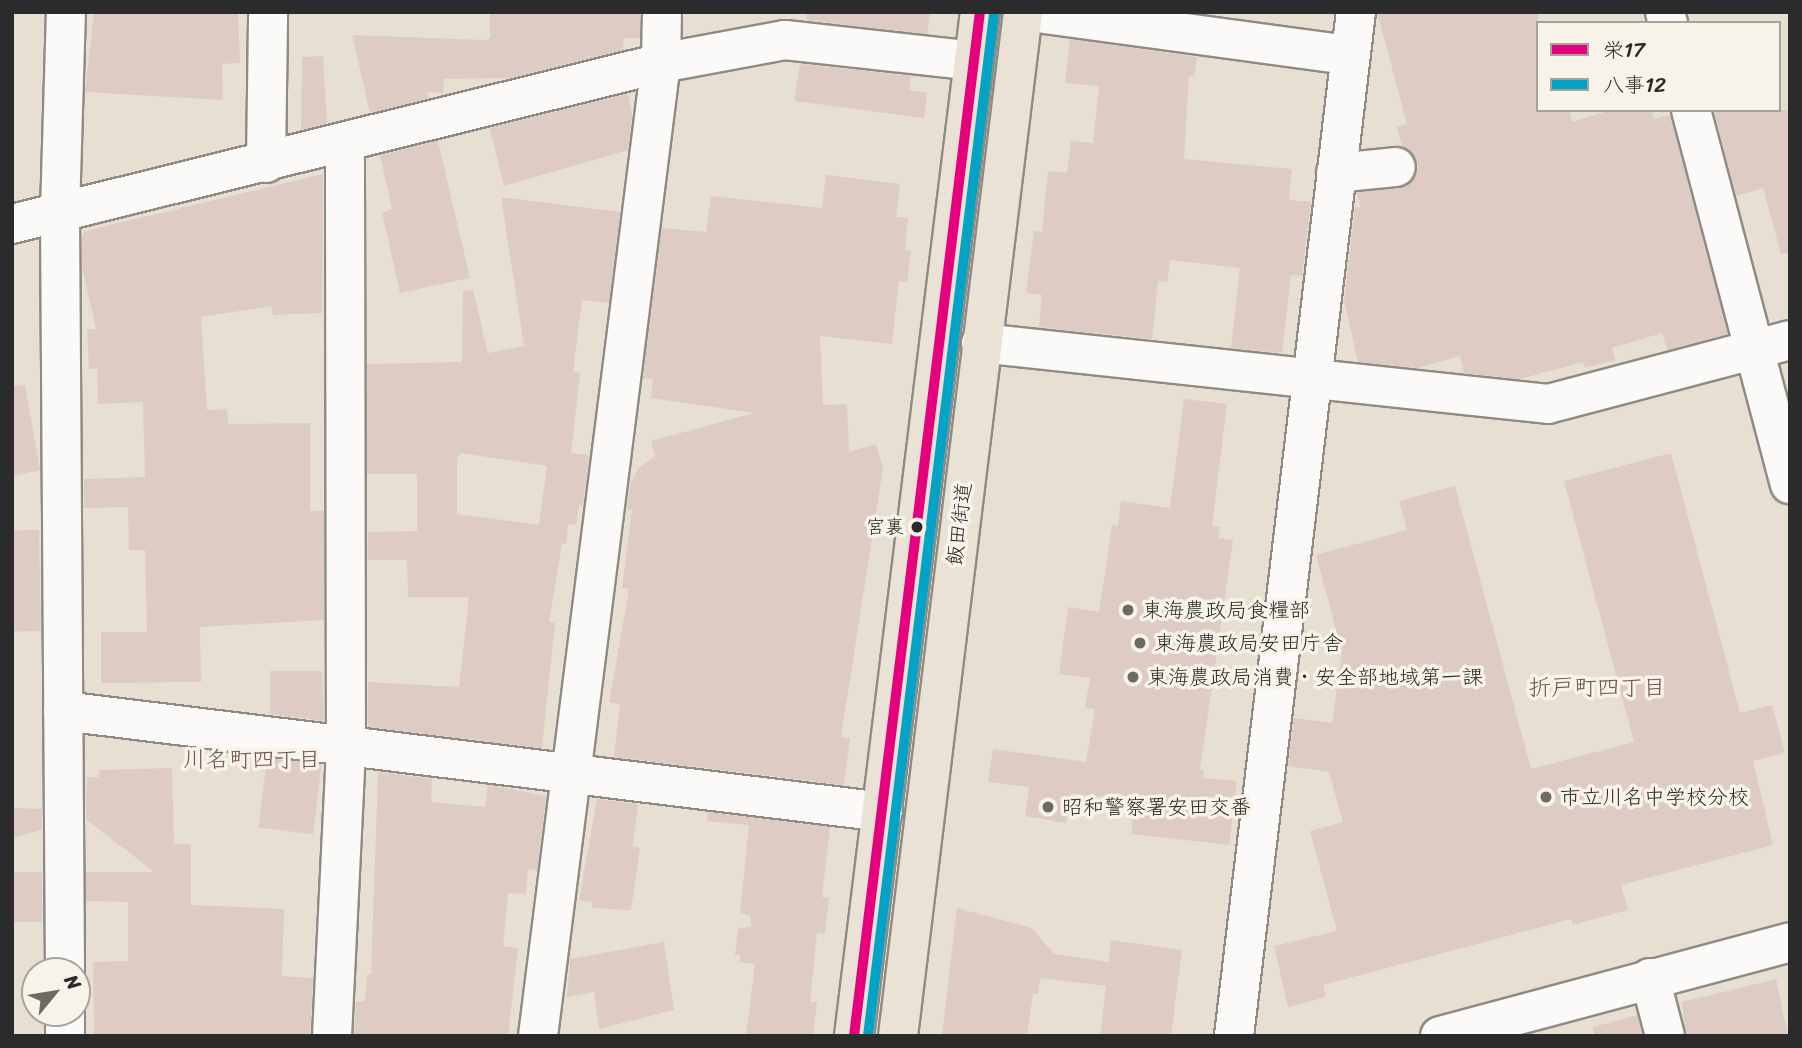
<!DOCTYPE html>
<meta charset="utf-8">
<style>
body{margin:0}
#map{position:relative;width:1802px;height:1048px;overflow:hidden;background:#e7e0d2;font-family:Sriracha,"Klee One",sans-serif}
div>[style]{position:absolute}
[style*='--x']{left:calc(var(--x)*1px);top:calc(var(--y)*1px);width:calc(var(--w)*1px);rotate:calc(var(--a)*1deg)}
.building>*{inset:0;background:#decbc4;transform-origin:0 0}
.roads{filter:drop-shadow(2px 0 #8f8b84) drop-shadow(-2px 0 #8f8b84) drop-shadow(0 2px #8f8b84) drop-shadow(0 -2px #8f8b84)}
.minor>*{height:38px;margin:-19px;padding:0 19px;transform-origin:19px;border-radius:19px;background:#fbfaf8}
.highway>*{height:38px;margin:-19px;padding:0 19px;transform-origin:19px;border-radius:19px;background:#eae2d5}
.bus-1>*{height:10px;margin:-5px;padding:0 5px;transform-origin:5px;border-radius:5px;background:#e5007d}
.bus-2>*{height:10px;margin:-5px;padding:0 5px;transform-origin:5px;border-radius:5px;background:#02a3c6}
.dots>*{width:19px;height:19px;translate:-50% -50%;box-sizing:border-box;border:4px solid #f7f3e8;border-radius:50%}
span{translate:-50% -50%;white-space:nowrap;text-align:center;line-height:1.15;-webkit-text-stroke:7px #f7f3e8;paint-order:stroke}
.bus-label{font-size:19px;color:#2b2b2b}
.right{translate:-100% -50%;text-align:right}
.street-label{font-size:21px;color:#2b2b2b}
.poi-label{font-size:21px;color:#2b2b2b}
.left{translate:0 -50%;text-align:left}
.neighbourhood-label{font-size:23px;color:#715453}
.frame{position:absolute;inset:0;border:14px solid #2b2b2b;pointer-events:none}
.legend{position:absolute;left:1536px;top:21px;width:245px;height:91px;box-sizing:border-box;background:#f7f3e8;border:2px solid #a5a39c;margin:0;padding:9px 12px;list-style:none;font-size:21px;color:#2b2b2b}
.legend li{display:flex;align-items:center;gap:14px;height:35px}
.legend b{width:35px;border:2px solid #a5a39c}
.north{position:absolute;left:21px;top:957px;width:70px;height:70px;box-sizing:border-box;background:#f7f3e8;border:2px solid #a5a39c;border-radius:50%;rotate:60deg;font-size:19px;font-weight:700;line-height:28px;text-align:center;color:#2b2b2b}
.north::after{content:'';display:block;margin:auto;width:24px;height:32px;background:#6d6a65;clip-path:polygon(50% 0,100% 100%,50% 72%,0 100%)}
</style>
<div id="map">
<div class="building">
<i style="clip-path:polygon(94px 12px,238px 12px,240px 63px,222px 64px,223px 100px,85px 92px)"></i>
<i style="clip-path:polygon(490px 12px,640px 12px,640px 38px,624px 38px,623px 50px,509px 78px,444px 79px,443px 93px,427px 92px,429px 98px,370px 113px,352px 35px,485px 40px,490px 38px)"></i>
<i style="clip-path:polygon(807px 12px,930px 12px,927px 34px,806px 20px)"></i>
<i style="clip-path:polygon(1377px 12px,1538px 12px,1538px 110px,1569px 110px,1572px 122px,1611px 110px,1651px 110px,1654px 119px,1670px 115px,1728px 334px,1667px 350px,1662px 333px,1612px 348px,1615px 360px,1585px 368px,1583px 362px,1520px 379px,1464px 373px,1460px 356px,1417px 368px,1358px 362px,1344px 301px,1355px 207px,1361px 208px,1357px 193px,1408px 185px,1418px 166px,1413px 154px,1402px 146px,1397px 127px,1407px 124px)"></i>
<i style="clip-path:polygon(1070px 39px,1197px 57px,1194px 77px,1189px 76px,1184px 159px,1292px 169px,1289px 200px,1311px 202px,1302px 276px,1291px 275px,1282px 353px,1231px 348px,1240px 268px,1170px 260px,1167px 282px,1158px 281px,1152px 339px,1039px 327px,1042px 295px,1026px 293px,1034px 231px,1042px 232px,1048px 171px,1067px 173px,1071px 141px,1093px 143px,1099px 86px,1065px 83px)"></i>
<i style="clip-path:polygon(323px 56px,327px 123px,301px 130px,302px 57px)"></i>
<i style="clip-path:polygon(800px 64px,911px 76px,909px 90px,927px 93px,924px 118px,794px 101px)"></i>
<i style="clip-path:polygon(628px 94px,632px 115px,628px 150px,504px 186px,490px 128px)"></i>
<i style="clip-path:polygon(1714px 110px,1790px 110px,1790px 253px,1781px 254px,1763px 188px,1736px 196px)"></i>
<i style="clip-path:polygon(438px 141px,470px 278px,400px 293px,382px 212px,392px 209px,380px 155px)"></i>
<i style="clip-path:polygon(323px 174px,322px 313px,273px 315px,272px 306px,201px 317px,207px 410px,227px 409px,228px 424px,310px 423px,310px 511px,324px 511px,324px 620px,200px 627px,201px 682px,101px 683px,101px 632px,147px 632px,145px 550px,129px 550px,128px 507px,84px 508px,84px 479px,145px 477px,143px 402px,98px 404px,97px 369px,89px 369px,87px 329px,96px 329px,82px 267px,82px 236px,86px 231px)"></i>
<i style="clip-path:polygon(826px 175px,900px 184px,896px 217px,908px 218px,905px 250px,911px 251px,907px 282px,899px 281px,892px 344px,820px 336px,823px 405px,847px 404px,849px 452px,876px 444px,883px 468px,841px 737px,850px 738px,844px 785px,614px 757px,620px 704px,609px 703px,629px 589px,622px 588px,632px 510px,627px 510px,630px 484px,638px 469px,655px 456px,651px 441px,754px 413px,651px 398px,653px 379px,643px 378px,662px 228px,706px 232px,711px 196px,822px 208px)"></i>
<i style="clip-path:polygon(evenodd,501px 197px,620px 212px,609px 303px,582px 300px,573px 372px,580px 373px,571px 453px,589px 455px,583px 505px,579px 505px,576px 525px,568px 524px,566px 544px,562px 543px,549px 622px,555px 623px,542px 748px,368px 727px,368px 682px,459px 687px,469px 597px,408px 597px,407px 560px,368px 560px,368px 532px,417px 531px,417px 474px,367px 474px,367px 364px,462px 362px,463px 291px,473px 290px,488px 353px,524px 346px,501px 197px,461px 453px,547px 466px,539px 525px,457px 514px,457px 458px,461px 453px)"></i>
<i style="clip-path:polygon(25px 385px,40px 470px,12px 476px,12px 386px)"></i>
<i style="clip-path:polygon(1184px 399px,1227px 404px,1212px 526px,1220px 527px,1218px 538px,1233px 540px,1200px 770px,1204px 770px,1203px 778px,1237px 781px,1229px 845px,1131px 834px,1135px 801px,1071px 793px,1066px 823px,1025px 816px,1029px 787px,988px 782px,993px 749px,1086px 762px,1095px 709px,1085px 708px,1090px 678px,1059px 674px,1068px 607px,1099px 612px,1112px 525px,1118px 526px,1121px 501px,1170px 508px)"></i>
<i style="clip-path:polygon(1671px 453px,1740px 713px,1772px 705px,1785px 753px,1753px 761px,1773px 845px,1621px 885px,1628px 910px,1573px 925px,1571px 919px,1323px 985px,1326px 997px,1288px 1007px,1274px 946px,1337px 931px,1310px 831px,1343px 822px,1329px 772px,1288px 766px,1294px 718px,1332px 723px,1342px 652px,1316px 555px,1407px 530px,1399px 501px,1455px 486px,1531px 769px,1634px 742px,1564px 481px)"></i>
<i style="left:39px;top:530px;width:101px;height:27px;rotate:89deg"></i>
<i style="clip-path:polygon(270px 671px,322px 671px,324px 721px,270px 714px)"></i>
<i style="left:267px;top:758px;width:55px;height:70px;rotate:7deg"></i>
<i style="clip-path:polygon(172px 768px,174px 844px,191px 844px,191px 905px,284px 909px,282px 976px,313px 978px,310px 1036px,94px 1036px,93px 962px,128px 961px,128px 902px,86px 901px,86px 872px,154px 872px,86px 819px,87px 777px,99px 777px,99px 770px)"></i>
<i style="clip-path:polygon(378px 772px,432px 779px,431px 802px,485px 807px,488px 785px,546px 796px,537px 870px,528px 869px,526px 894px,508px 893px,503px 946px,518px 948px,508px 1036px,354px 1036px,356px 1001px,365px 1001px,367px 974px,371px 975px)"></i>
<i style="clip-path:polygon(597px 799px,638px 804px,633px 846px,640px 848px,631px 910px,592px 908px,592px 902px,579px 900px)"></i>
<i style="clip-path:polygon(12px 808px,42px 809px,42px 830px,12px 838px)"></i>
<i style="clip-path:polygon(708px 812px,830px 827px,822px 897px,829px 898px,825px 934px,817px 933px,810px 1002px,817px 1002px,813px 1036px,746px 1036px,755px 964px,739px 962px,740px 955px,735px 955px,738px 929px,751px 926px,750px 915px,740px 914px,749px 825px,707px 821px)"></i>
<i style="left:12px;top:872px;width:30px;height:50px"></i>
<i style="clip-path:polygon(957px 908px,1032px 928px,1054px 954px,1109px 962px,1111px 940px,1182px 950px,1171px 1036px,1100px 1036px,1106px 986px,1040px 978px,1038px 994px,1033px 994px,1027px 1036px,942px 1036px)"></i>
<i style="clip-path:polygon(664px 942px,674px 1010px,599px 1029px,594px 992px,567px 997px,570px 959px)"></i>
<i style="clip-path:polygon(1776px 979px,1788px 1036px,1686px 1036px,1682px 1002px)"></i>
<i style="clip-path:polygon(1637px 1015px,1642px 1036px,1595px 1036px,1593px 1027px)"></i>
</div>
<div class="roads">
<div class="minor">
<i style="--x:1030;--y:12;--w:323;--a:7.7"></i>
<i style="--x:1665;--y:12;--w:11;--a:75"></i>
<i style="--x:1691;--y:110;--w:387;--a:75.2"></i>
<i style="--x:266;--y:163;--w:151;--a:-89.2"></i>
<i style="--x:1336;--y:173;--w:60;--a:-5.7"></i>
<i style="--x:12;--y:224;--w:669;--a:-13.93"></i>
<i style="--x:661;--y:63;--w:126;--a:-10.5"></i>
<i style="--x:785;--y:40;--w:190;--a:6.3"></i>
<i style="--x:981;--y:343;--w:570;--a:6.14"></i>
<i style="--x:1548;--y:404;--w:250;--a:-14.8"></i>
<i style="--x:63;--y:711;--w:826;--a:7.02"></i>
<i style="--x:65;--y:971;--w:759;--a:-90.38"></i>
<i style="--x:60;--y:212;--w:200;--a:-88.3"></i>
<i style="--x:1650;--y:978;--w:60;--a:75.5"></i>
<i style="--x:65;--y:1013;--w:23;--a:90"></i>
<i style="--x:332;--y:1036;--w:290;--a:-87.2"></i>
<i style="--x:346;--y:746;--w:603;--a:-90.1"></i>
<i style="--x:538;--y:1036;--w:981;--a:-82.8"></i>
<i style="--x:661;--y:63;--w:51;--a:-88.9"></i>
<i style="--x:1234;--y:1036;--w:1031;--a:-83.21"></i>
<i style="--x:1440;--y:1036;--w:362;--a:-15"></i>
</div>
<div class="highway">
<i style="--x:854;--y:1036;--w:1032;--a:-82.99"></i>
<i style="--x:898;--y:1036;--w:1032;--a:-83.04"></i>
</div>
</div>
<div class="bus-1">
<i style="--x:854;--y:1036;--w:1032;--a:-82.99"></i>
</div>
<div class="bus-2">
<i style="--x:868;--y:1036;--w:1030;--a:-82.97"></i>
</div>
<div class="dots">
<i style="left:917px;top:527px;background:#2b2b2b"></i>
<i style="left:1128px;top:610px;background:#6d6a65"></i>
<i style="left:1140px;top:643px;background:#6d6a65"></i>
<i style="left:1133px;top:677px;background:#6d6a65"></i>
<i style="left:1546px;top:797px;background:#6d6a65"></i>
<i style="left:1048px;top:807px;background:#6d6a65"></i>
</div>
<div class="bus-label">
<span class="right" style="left:904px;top:527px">宮裏</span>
</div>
<div class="street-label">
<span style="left:959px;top:524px;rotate:-83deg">飯田街道</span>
</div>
<div class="poi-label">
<span class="left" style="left:1142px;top:610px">東海農政局食糧部</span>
<span class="left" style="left:1154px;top:643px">東海農政局安田庁舎</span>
<span class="left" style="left:1147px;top:677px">東海農政局消費・安全部地域第一課</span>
<span class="left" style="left:1560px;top:797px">市立川名中学校分校</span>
<span class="left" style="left:1062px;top:807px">昭和警察署安田交番</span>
</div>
<div class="neighbourhood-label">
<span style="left:1597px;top:688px">折戸町四丁目</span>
<span style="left:252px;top:760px">川名町四丁目</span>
</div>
<div class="frame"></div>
<ul class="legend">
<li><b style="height:9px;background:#e5007d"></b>栄17</li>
<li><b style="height:9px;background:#02a3c6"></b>八事12</li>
</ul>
<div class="north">N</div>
</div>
